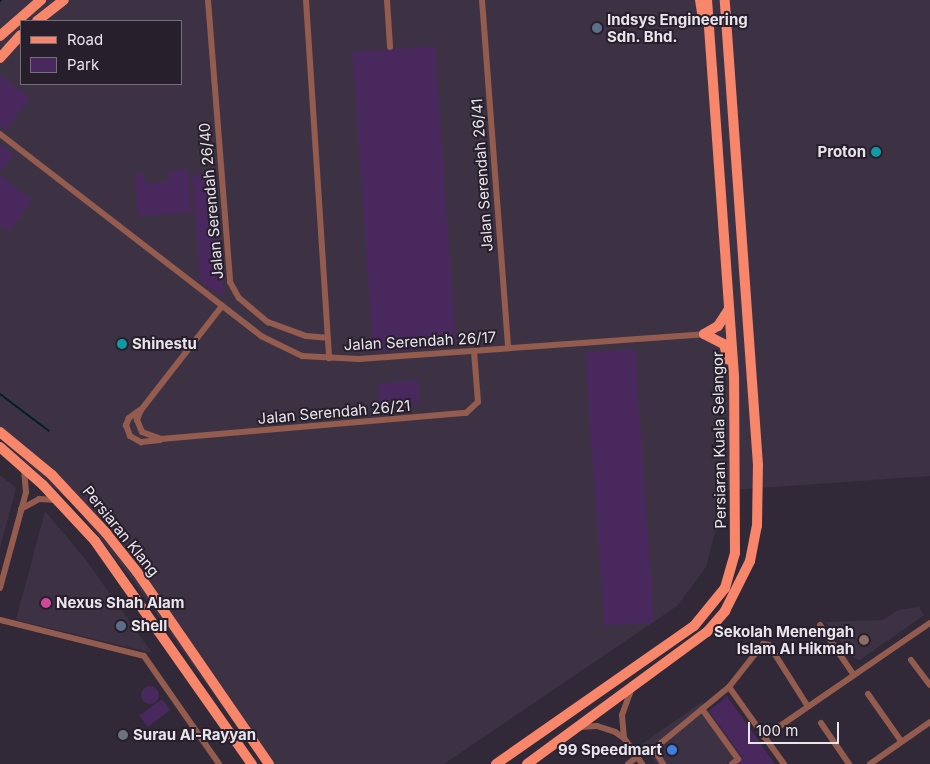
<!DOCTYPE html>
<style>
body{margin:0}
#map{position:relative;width:930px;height:764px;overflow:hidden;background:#312937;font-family:Inter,sans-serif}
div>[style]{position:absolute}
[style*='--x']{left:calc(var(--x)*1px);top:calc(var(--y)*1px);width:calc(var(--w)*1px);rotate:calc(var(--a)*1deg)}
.built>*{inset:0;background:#3d3244}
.green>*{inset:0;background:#49295d;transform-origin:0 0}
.round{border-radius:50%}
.stream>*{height:2px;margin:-1px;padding:0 1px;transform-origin:1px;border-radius:1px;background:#001e28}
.minor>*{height:6px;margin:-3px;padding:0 3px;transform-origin:3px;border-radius:3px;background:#935c4e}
.primary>*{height:10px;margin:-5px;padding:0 5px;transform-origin:5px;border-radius:5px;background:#f7866b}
.dots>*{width:14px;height:14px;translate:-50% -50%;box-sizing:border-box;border:2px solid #27202c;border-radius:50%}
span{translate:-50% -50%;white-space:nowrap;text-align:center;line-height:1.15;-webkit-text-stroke:4px #27202c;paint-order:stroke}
.poi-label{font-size:15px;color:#eae5ed;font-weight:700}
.left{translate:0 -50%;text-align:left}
.right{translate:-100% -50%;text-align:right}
.street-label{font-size:15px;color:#eae5ed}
.legend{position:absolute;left:20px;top:20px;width:162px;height:65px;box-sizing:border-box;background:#27202c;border:1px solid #756f79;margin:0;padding:6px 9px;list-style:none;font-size:15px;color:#eae5ed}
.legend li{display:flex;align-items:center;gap:10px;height:25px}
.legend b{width:25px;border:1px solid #756f79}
.scale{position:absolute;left:748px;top:722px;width:91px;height:22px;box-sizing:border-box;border:2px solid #eae5ed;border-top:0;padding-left:6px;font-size:15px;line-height:18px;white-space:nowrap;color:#eae5ed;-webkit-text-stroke:4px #27202c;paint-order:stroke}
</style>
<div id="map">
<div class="built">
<i style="clip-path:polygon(evenodd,0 0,930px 0,930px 476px,716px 491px,718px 521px,706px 567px,677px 606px,444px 764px,263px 764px,134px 582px,76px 507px,0 439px,0 0,21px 21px,181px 21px,181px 84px,21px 84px,21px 21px)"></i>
<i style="clip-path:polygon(0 475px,16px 488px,0 548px)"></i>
<i style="clip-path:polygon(45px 511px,86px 560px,152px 653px,16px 620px)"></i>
<i style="clip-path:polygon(919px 607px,924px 615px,860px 660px,854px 658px,825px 622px,883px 620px,898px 610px)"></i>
<i style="clip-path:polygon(702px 702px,739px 754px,726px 764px,657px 764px,642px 744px)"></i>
</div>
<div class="green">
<i style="left:435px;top:46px;width:301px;height:83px;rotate:86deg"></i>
<i style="clip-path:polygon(0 75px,30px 98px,5px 131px,0 126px)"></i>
<i style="clip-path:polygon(0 144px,14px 154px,0 172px)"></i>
<i style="clip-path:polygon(188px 170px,191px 213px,138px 216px,135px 173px,144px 173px,145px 183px,169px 182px,168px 171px)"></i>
<i style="clip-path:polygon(213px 173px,224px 297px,200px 281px,192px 175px)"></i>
<i style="clip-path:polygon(0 175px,32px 200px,9px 232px,0 225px)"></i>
<i style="left:635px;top:349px;width:274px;height:50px;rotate:86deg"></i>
<i style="left:418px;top:380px;width:23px;height:41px;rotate:85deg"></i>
<i class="round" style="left:141px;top:686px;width:18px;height:18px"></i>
<i style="clip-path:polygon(727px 696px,775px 764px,733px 764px,742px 757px,709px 711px)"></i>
<i style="left:162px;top:699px;width:14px;height:28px;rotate:54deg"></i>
</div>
<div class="stream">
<i style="--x:0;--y:1;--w:1;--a:-45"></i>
<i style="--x:0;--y:394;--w:61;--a:37.1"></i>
</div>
<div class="minor">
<i style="--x:208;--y:0;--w:283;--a:85.5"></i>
<i style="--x:230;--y:282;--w:18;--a:61"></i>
<i style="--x:239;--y:298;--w:38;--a:40"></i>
<i style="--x:268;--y:322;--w:40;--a:20.2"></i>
<i style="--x:306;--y:336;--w:21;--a:5"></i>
<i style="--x:306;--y:0;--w:359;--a:86.3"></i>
<i style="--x:387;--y:0;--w:47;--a:86.3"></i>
<i style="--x:482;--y:0;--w:349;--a:85.7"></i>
<i style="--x:0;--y:134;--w:330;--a:37.7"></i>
<i style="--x:261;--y:336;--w:46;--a:26"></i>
<i style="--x:302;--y:356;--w:57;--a:3"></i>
<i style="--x:359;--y:359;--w:346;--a:-4.1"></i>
<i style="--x:222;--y:306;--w:132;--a:127.9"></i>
<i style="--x:141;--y:410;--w:11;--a:112"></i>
<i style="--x:137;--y:420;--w:13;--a:67"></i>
<i style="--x:142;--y:432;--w:20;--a:20"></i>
<i style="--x:161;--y:439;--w:306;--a:-4.9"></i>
<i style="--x:466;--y:413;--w:16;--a:-43"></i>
<i style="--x:478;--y:402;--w:51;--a:-94.5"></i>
<i style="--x:140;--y:410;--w:14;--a:144"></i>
<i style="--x:129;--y:418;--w:8;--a:113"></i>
<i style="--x:126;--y:425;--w:12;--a:70"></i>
<i style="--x:130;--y:436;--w:13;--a:29"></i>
<i style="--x:141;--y:442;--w:19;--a:-6"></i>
<i style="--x:21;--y:509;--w:21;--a:-29"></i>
<i style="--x:39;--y:499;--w:18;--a:3"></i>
<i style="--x:0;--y:588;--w:99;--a:-74.8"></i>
<i style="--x:26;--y:492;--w:21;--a:-95"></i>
<i style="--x:0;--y:620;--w:148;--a:14"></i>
<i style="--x:144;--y:656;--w:131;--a:55.2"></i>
<i style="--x:820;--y:625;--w:59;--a:56"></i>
<i style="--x:911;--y:660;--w:31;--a:53"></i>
<i style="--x:729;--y:687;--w:95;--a:54.5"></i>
<i style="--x:868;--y:694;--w:57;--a:54.9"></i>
<i style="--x:702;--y:709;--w:62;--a:54.2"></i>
<i style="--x:738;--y:759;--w:8;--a:140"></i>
<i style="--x:821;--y:723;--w:50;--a:55.7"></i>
<i style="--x:579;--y:727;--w:18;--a:-3"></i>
<i style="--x:597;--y:726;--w:19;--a:18"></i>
<i style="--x:615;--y:732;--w:11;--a:34"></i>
<i style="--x:624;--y:738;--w:32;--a:55"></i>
<i style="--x:764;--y:737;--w:201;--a:-34.5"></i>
<i style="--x:624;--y:738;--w:23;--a:-95"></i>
<i style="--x:622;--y:715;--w:29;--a:-70"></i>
<i style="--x:628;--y:764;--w:11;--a:-38"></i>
<i style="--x:663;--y:764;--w:12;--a:-121"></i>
<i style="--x:657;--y:754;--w:12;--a:-70"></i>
<i style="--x:661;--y:743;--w:88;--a:-39.5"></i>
<i style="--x:729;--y:687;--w:55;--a:-51.7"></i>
<i style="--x:763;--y:644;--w:6;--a:9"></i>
<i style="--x:769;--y:645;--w:71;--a:57.7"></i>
<i style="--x:870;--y:764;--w:73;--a:-35"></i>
</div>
<div class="primary">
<i style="--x:700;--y:0;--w:19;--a:81"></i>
<i style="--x:37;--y:21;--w:34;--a:-38"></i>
<i style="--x:0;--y:36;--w:55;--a:-41.3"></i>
<i style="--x:0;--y:58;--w:31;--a:-48"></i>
<i style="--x:704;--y:334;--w:22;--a:27"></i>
<i style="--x:724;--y:344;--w:16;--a:76"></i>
<i style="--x:704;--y:334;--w:16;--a:-30"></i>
<i style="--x:718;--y:326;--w:20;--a:-57"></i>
<i style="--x:0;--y:432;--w:67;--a:39.6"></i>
<i style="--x:52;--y:475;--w:79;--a:47"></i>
<i style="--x:106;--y:533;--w:50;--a:51.5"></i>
<i style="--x:137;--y:572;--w:233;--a:55.5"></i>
<i style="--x:0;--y:447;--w:57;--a:41.5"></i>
<i style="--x:43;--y:485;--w:76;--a:47.1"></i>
<i style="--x:95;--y:541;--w:273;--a:54.9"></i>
<i style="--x:496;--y:764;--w:241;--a:-34.9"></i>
<i style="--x:694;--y:626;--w:49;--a:-50.8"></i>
<i style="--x:725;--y:588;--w:36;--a:-74"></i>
<i style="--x:735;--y:553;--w:177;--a:-90.3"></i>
<i style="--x:734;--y:376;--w:377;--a:-94.1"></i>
<i style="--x:527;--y:764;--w:223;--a:-36.3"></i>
<i style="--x:707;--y:632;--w:28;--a:-49"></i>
<i style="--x:725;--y:611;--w:56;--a:-63.4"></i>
<i style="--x:750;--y:561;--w:36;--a:-79"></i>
<i style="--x:757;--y:526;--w:61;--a:-89.1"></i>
<i style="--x:758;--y:465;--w:466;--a:-94.1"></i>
</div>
<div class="dots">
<i style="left:597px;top:28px;background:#5c6f8a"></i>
<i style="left:876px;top:152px;background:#0f9aa8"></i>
<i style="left:122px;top:344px;background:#0f9aa8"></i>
<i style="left:46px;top:603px;background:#d1479c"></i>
<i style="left:121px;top:626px;background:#5c6f8a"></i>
<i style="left:864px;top:640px;background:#8d6e63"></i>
<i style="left:123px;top:735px;background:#6b7280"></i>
<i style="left:672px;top:750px;background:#3f7fe0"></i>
</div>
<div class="poi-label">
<span class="left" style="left:607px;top:28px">Indsys Engineering<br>Sdn. Bhd.</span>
<span class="right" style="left:866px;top:152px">Proton</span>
<span class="left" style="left:132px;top:344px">Shinestu</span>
<span class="left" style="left:56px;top:603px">Nexus Shah Alam</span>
<span class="left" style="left:131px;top:626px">Shell</span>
<span class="right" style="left:854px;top:640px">Sekolah Menengah<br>Islam Al Hikmah</span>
<span class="left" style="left:133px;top:735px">Surau Al-Rayyan</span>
<span class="right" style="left:662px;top:750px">99 Speedmart</span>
</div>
<div class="street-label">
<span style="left:482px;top:175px;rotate:-94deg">Jalan Serendah 26/41</span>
<span style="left:211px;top:201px;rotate:-95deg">Jalan Serendah 26/40</span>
<span style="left:420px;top:341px;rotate:-3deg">Jalan Serendah 26/17</span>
<span style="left:334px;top:412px;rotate:-5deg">Jalan Serendah 26/21</span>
<span style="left:719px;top:440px;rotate:-91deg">Persiaran Kuala Selangor</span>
<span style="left:121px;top:531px;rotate:51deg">Persiaran Klang</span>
</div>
<ul class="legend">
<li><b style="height:6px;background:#f7866b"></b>Road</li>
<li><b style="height:14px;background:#49295d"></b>Park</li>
</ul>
<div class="scale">100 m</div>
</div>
